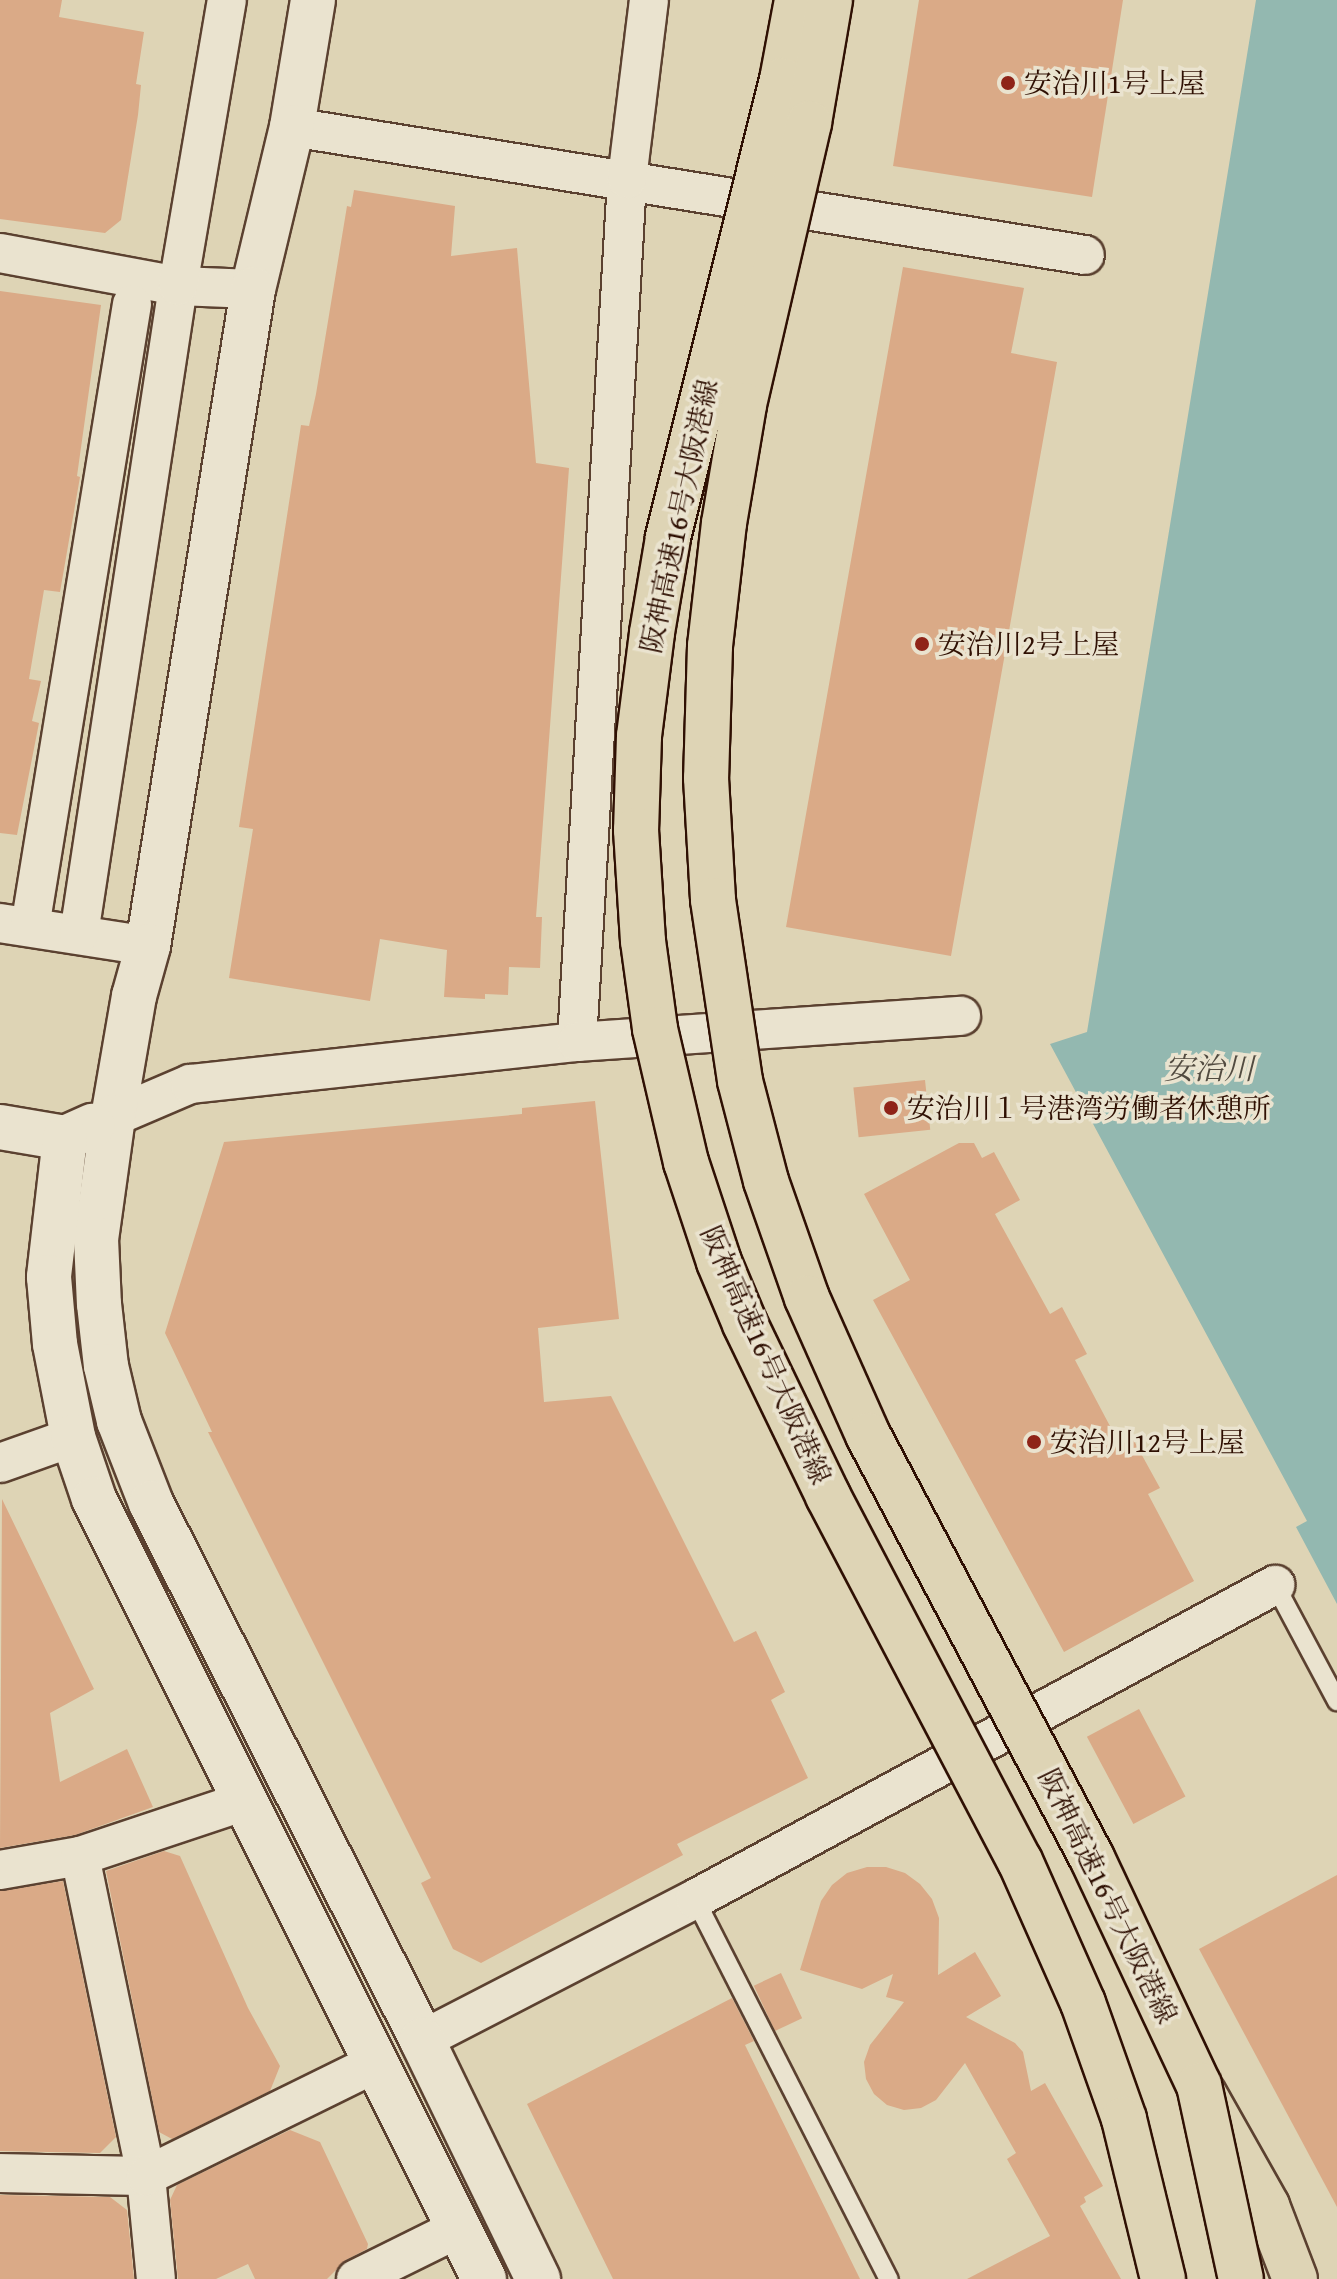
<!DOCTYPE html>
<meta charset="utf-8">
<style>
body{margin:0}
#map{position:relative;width:1337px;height:2279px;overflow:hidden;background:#ded4b5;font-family:"Gentium Book Plus","Noto Serif JP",serif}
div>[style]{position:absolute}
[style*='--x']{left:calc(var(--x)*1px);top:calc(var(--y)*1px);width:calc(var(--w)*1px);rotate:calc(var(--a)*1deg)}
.water>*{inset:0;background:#93b8b0}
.building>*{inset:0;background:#daaa87;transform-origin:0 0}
.roads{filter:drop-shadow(2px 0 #5b4130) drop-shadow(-2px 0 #5b4130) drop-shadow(0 2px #5b4130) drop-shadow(0 -2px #5b4130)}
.lane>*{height:18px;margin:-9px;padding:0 9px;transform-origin:9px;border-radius:9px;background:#eae3cf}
.street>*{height:38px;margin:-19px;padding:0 19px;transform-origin:19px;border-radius:19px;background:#eae3cf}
.secondary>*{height:44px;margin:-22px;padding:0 22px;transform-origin:22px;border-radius:22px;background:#eae3cf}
.highway>*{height:44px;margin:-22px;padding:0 22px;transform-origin:22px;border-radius:22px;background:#ded4b5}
.bridges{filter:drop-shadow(2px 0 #2f1003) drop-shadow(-2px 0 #2f1003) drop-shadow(0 2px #2f1003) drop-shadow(0 -2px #2f1003)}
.highway-bridge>*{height:44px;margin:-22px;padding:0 22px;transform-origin:22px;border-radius:22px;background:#ded4b5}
.dots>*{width:22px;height:22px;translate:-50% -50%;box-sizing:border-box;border:4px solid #eae3cf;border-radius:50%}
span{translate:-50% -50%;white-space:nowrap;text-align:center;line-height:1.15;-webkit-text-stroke:7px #eae3cf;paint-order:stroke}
.poi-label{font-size:28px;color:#2f1003}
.left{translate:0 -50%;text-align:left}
.street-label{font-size:28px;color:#2f1003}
.water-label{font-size:30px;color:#524b40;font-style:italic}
</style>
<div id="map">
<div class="water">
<i style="clip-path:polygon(1256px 0,1337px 0,1337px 1604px,1296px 1527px,1307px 1521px,1050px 1044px,1087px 1032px)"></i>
</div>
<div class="building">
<i style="clip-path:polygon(0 0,62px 0,59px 17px,144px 32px,136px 84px,141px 85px,138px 115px,121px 220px,105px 233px,0 219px)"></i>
<i style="clip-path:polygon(919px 0,1123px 0,1092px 197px,893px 166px)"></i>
<i style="clip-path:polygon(354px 190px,455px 206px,451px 256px,517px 248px,536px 463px,569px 468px,536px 917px,542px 917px,540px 968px,509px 967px,508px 995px,485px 994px,485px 999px,444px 997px,447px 950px,380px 939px,370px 1001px,229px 978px,253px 829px,239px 827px,301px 425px,309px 426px,316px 394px,347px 206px,351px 207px)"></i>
<i style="clip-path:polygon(903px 267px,1024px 288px,1011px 353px,1057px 362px,951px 956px,786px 927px)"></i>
<i style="clip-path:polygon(0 291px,101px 305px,77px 476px,80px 477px,60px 592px,44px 590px,29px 679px,41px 681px,32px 721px,39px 723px,17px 835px,0 833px)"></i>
<i style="left:925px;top:1080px;width:50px;height:72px;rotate:84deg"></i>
<i style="clip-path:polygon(595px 1101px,619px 1319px,538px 1328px,544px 1402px,611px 1396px,734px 1642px,756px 1631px,785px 1692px,771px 1700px,808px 1778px,677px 1844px,683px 1855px,481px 1963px,453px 1949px,421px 1883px,431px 1878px,208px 1432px,212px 1432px,165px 1333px,224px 1142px,522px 1114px,522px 1108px)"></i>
<i style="clip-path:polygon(959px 1143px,974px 1143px,982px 1158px,994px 1152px,1020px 1200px,995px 1214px,1050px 1314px,1062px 1307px,1087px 1354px,1075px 1360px,1120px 1445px,1133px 1439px,1160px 1488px,1148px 1494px,1194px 1581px,1064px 1652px,873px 1300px,910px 1280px,864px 1194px)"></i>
<i style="clip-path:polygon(2px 1499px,94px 1689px,50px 1713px,60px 1782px,127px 1749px,153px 1807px,75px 1835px,0 1848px)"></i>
<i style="left:1139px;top:1709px;width:99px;height:59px;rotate:62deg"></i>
<i style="clip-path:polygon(164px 1851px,180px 1856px,248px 2008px,280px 2066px,270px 2091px,172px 2139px,159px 2132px,106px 1871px)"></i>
<i style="clip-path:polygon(867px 1867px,886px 1867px,905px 1873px,920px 1884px,932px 1899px,939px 1918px,938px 1975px,975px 1952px,1001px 1996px,966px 2017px,1015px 2043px,1023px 2052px,1031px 2091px,1045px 2083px,1103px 2186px,1084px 2197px,1086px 2202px,1080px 2206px,1121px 2279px,967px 2279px,1050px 2236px,1007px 2159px,1016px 2153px,965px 2063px,936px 2100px,921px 2108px,904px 2110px,887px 2105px,874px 2094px,866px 2079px,864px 2062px,870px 2045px,904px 2002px,886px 1997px,893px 1974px,862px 1989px,800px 1970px,821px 1901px,832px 1885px,847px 1873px)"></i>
<i style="clip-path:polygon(1337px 1875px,1337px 2207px,1199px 1949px)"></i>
<i style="clip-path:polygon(63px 1881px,116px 2137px,100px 2153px,0 2151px,0 1891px)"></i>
<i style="left:781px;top:1973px;width:50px;height:30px;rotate:65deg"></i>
<i style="clip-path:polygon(732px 1998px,754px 2041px,745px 2045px,860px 2279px,613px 2279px,527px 2104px)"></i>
<i style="clip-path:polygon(290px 2130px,320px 2142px,368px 2244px,367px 2249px,346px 2260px,327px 2279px,255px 2279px,248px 2264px,216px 2279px,178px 2279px,170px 2200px,177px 2185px)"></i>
<i style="clip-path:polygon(0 2195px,110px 2197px,127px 2210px,134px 2279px,0 2279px)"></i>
</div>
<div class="roads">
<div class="lane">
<i style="--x:1275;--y:1585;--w:132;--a:61.9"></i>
<i style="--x:695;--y:1899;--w:427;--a:63"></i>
</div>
<div class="street">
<i style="--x:292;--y:127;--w:803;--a:9.17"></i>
<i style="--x:0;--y:253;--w:181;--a:10.5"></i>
<i style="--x:178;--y:286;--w:75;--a:2.3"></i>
<i style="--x:0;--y:923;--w:150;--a:8.8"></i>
<i style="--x:30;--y:927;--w:631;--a:-80.7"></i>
<i style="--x:79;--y:934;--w:656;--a:-81.31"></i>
<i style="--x:178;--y:286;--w:290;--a:-80.3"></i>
<i style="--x:577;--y:1042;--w:864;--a:-86.68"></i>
<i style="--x:627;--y:179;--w:180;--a:-83"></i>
<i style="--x:113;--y:1117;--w:84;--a:-23.2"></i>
<i style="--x:190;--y:1084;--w:389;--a:-6.2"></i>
<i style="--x:577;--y:1042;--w:385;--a:-3.9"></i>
<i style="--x:0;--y:1463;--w:77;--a:-19.6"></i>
<i style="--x:80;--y:1856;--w:327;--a:78.3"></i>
<i style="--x:146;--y:2176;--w:103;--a:84.5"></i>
<i style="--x:0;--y:1870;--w:81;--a:-9.9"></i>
<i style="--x:80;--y:1856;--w:174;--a:-18.4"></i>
<i style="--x:422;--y:2040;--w:307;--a:-27.3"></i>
<i style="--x:695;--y:1899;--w:660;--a:-28.43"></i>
<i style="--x:0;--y:2173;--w:146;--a:1.2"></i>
<i style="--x:146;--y:2176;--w:256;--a:-26.2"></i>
<i style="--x:356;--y:2279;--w:115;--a:-26.3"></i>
</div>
<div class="secondary">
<i style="--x:313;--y:0;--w:129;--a:99.4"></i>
<i style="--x:292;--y:127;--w:167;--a:103.5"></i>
<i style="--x:253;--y:289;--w:665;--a:99.08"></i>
<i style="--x:148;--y:946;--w:52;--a:105.6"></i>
<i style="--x:134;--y:996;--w:123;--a:99.8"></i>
<i style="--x:113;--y:1117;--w:123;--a:97.9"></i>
<i style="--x:96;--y:1239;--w:65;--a:87.4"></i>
<i style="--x:99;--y:1304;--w:62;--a:83.6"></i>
<i style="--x:106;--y:1366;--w:57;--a:76.7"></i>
<i style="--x:119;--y:1421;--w:88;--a:68.7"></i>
<i style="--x:151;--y:1503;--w:602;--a:63.22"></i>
<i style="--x:422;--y:2040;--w:266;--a:64.1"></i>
<i style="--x:0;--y:1127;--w:66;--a:9.6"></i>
<i style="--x:65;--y:1138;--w:30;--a:-24"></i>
<i style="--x:65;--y:1138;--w:140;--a:96.6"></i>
<i style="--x:49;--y:1277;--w:67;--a:84.9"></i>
<i style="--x:55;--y:1344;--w:95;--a:79"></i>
<i style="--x:73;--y:1437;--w:65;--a:71.3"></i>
<i style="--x:94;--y:1499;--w:872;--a:63.43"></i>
</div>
<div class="highway">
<i style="--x:1204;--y:2094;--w:129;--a:60.6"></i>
<i style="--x:1267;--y:2206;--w:78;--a:69"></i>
</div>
</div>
<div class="bridges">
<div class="highway-bridge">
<i style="--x:797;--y:0;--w:81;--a:100.6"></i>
<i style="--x:782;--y:80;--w:472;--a:104"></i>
<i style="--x:668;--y:538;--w:96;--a:99.6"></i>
<i style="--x:652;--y:633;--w:104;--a:97.2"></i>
<i style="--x:639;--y:736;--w:94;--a:91.8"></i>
<i style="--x:636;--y:830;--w:111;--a:86.4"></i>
<i style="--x:643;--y:941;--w:89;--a:82.2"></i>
<i style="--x:655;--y:1029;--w:137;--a:76.9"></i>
<i style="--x:686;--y:1162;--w:105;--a:71.7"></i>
<i style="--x:719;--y:1262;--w:67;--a:67.2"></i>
<i style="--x:745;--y:1324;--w:191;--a:64.2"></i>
<i style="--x:828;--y:1496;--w:412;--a:62.3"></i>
<i style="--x:1020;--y:1861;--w:155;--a:66.1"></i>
<i style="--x:1083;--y:2003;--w:123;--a:70.5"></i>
<i style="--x:1124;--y:2119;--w:165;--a:76.3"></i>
<i style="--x:830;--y:0;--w:125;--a:99.7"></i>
<i style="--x:809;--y:123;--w:289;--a:103"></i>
<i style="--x:744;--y:405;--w:120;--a:99.6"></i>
<i style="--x:724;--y:523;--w:124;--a:96.5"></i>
<i style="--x:710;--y:646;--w:132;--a:91.7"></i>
<i style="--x:706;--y:778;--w:122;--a:86.7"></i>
<i style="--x:713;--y:900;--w:183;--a:81.5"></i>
<i style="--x:740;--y:1081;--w:103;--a:75.4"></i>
<i style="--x:766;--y:1181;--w:124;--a:70.7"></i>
<i style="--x:807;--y:1298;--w:150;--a:66"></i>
<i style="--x:868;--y:1435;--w:479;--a:62.1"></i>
<i style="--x:1092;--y:1858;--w:251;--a:64.8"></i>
<i style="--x:1199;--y:2085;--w:198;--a:77.8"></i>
</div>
</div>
<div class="dots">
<i style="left:1008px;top:83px;background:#8f2418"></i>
<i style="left:922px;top:644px;background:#8f2418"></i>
<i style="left:891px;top:1108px;background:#8f2418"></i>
<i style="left:1034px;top:1442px;background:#8f2418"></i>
</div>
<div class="poi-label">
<span class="left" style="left:1024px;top:83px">安治川1号上屋</span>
<span class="left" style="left:938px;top:644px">安治川2号上屋</span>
<span class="left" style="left:907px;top:1108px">安治川１号港湾労働者休憩所</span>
<span class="left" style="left:1050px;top:1442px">安治川12号上屋</span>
</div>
<div class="street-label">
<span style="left:679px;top:516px;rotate:-78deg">阪神高速16号大阪港線</span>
<span style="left:766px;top:1355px;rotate:66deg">阪神高速16号大阪港線</span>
<span style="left:1108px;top:1896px;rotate:64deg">阪神高速16号大阪港線</span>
</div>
<div class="water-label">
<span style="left:1209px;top:1068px">安治川</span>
</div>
</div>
